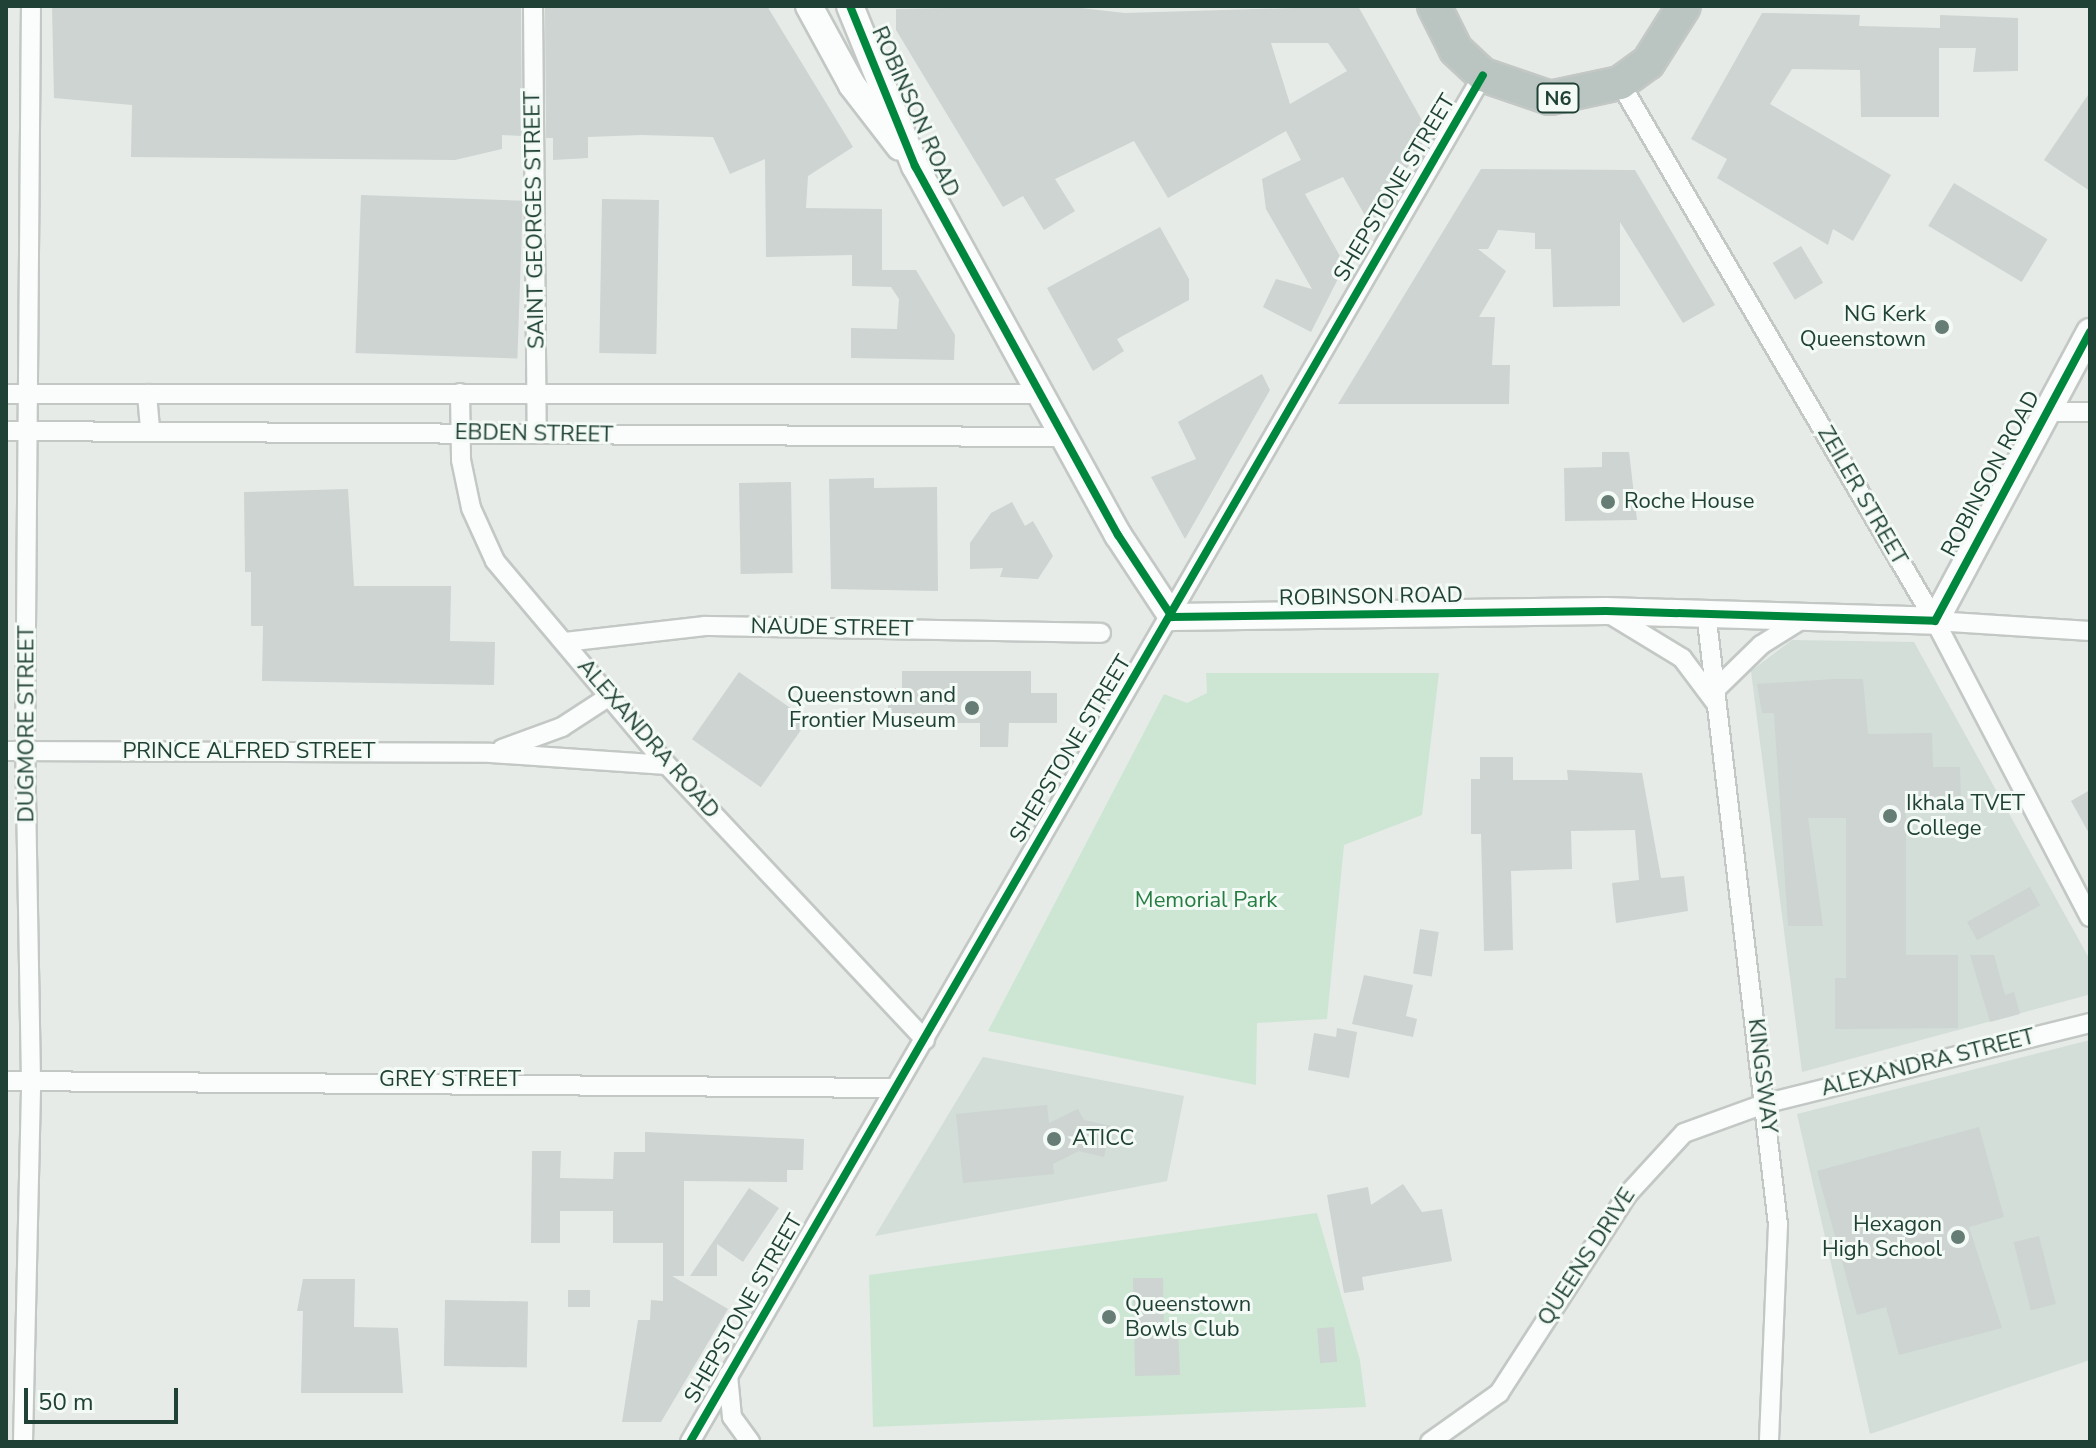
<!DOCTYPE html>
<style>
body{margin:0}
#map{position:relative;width:2096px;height:1448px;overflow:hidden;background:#e6ebe8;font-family:"Nunito Sans",sans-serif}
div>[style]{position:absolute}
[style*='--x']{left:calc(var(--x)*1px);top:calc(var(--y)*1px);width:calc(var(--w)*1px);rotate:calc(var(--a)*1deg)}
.built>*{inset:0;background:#d3ded8}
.green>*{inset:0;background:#cde6d3}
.building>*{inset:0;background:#cdd4d1;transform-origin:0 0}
.roads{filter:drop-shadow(2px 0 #c3c8c5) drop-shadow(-2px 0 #c3c8c5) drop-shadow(0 2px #c3c8c5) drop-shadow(0 -2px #c3c8c5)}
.street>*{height:18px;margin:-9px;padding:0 9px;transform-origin:9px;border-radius:9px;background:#fbfcfc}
.secondary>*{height:26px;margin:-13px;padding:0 13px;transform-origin:13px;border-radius:13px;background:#fbfcfc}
.highway>*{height:32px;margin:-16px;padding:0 16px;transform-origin:16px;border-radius:16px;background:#bac4c1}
.cycleway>*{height:8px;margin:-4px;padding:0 4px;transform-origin:4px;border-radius:4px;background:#00873e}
.dots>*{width:22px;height:22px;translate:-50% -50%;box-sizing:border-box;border:4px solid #f4faf6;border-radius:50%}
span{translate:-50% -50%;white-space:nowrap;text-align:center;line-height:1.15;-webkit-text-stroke:6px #f4faf6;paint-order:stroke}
.shield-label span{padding:2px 6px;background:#f4faf6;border:2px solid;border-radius:6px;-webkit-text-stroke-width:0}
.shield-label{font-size:20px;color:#204236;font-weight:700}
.street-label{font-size:22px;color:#204236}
.poi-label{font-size:22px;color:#204236}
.right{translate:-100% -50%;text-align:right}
.left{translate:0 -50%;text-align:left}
.park-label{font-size:22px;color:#257d41}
.frame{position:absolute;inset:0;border:8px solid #204236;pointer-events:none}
.scale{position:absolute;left:24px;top:1388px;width:154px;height:36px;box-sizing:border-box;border:4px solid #204236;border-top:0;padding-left:10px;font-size:24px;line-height:28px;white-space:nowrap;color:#204236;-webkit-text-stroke:6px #f4faf6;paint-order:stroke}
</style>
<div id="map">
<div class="built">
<i style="clip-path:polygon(1792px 640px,1914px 642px,2090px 960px,2088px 995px,1802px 1072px,1751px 671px)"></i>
<i style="clip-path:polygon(2090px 1040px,2090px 1360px,1870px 1434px,1797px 1114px)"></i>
<i style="clip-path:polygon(983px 1057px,1184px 1096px,1167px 1181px,875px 1236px)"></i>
</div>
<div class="green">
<i style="clip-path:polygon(1206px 673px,1439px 673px,1422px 815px,1344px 845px,1327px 1019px,1257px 1023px,1256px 1085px,988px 1031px,1164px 694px,1187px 703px,1207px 693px)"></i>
<i style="clip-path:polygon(1317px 1213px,1360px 1360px,1366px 1407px,873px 1427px,869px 1275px)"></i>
</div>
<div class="building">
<i style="clip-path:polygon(52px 6px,521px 6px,522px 136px,502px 135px,502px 149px,455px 160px,131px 157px,132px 105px,54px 98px)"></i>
<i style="clip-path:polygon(767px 6px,853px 147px,808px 176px,806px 208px,882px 209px,882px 270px,916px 270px,955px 335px,954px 360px,851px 358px,851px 328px,897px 329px,899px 299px,891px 287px,852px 286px,852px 255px,766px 257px,765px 159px,730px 174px,713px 137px,642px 135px,588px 137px,588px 158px,553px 160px,553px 138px,546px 138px,545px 7px)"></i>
<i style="clip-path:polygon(evenodd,1063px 6px,1125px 13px,1358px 6px,1429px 133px,1371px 226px,1343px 177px,1305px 194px,1345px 265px,1311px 332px,1263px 307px,1276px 279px,1312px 289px,1266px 209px,1262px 179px,1301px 160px,1286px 131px,1168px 198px,1134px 141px,1055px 179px,1075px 211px,1044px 230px,1023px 196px,1003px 207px,896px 30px,896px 9px,1063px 6px,1271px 43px,1328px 43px,1347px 71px,1290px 104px,1271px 43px)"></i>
<i style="clip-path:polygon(1762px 13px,1860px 15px,1859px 26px,1940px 28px,1940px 15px,2018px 18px,2018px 71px,1973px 72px,1976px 48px,1939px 48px,1939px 117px,1861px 117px,1860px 70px,1792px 69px,1770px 104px,1891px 175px,1853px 241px,1833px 229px,1828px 245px,1717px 178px,1727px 159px,1691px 139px)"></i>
<i style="clip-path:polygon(2090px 92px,2090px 191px,2044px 160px)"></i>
<i style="clip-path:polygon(1481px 169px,1635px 170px,1715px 305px,1683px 323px,1620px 222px,1620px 306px,1553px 307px,1551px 249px,1535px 249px,1535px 233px,1498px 230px,1488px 249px,1478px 249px,1506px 271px,1479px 317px,1495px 317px,1492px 365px,1510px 365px,1509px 404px,1338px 404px)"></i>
<i style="left:1954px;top:183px;width:109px;height:50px;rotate:31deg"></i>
<i style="left:361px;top:195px;width:162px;height:158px;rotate:2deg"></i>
<i style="left:602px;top:199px;width:57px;height:154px;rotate:1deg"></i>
<i style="clip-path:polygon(1160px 227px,1189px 279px,1189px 300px,1117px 339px,1124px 351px,1093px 371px,1047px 288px)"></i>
<i style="left:1801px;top:246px;width:43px;height:33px;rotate:59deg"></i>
<i style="clip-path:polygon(1262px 374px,1270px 390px,1185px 539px,1151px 477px,1196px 459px,1178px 422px)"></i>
<i style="clip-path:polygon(1602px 452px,1629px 452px,1637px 520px,1565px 521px,1564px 468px,1602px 467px)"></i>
<i style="clip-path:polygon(874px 478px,874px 488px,937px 487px,938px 591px,831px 589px,829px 479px)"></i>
<i style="left:791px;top:482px;width:91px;height:52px;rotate:89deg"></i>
<i style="clip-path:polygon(348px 489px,354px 586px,451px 586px,450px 641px,495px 642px,494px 685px,262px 681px,263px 626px,251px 626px,251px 572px,245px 572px,244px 492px)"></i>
<i style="clip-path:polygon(1012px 502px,1025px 526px,1033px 521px,1053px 556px,1038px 579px,1000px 577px,1003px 568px,970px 569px,970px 543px,991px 513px)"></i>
<i style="clip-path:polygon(902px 671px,1031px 671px,1031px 693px,1057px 693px,1057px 723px,1009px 723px,1008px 747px,980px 747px,980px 723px,888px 723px,888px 688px,902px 688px)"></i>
<i style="left:739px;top:672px;width:84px;height:82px;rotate:35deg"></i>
<i style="clip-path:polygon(1834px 679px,1863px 679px,1868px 734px,1932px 733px,1933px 767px,1960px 767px,1961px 805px,1906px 806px,1906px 955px,1958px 955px,1958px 1028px,1835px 1029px,1835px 978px,1846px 978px,1846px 818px,1808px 818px,1823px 926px,1788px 926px,1774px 713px,1762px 713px,1757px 684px)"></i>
<i style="clip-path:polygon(1480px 757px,1513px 757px,1513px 780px,1568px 780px,1567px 770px,1642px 773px,1661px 878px,1684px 876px,1688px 911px,1616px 923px,1612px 883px,1639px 880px,1635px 830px,1571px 831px,1572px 869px,1511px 871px,1513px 950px,1484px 951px,1481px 834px,1471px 834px,1471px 779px,1480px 779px)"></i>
<i style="clip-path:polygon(2090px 790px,2090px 835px,2071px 801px)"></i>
<i style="left:2030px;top:887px;width:21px;height:72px;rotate:61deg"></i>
<i style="left:1420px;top:929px;width:19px;height:45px;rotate:9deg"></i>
<i style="clip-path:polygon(1970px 955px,1994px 955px,2005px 995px,2014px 992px,2020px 1014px,1990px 1022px)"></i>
<i style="clip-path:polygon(1364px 975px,1413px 985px,1406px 1016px,1417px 1019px,1413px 1037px,1352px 1024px)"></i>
<i style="clip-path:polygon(1337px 1028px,1357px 1032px,1349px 1078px,1308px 1070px,1314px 1033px,1336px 1037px)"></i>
<i style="clip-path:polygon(1047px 1105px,1049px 1123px,1078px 1109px,1084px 1120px,1111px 1126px,1104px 1157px,1079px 1151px,1053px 1164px,1054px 1174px,963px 1183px,956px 1114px)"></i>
<i style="clip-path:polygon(1979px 1127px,2004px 1217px,1969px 1227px,2002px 1328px,1899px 1355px,1886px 1307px,1857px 1315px,1817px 1171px)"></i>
<i style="clip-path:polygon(645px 1132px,804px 1139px,803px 1170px,787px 1170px,787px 1182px,684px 1181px,684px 1276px,672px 1276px,728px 1309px,661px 1422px,622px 1422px,638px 1320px,650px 1320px,651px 1300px,663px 1301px,663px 1243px,613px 1243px,613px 1211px,560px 1211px,560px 1243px,531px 1243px,532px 1151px,561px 1151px,560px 1178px,613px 1179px,614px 1152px,645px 1152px)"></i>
<i style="clip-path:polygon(1403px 1184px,1422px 1212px,1442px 1209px,1452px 1261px,1362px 1277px,1364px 1290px,1344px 1293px,1327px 1195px,1368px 1187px,1371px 1205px)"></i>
<i style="clip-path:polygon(749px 1188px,779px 1208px,743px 1262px,717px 1244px,717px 1276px,690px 1276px)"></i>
<i style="left:2039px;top:1236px;width:70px;height:26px;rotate:76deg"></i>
<i style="clip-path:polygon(1133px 1278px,1163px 1278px,1164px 1325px,1178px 1325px,1180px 1375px,1135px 1376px)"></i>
<i style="clip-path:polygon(303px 1279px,355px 1279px,354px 1327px,398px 1328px,403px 1393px,301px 1393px,303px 1311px,297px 1311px)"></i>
<i style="left:590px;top:1290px;width:17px;height:22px;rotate:90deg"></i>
<i style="left:445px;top:1300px;width:83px;height:66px;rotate:1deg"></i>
<i style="left:1334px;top:1327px;width:35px;height:17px;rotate:85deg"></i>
</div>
<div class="roads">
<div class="street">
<i style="--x:533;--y:6;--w:428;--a:89.5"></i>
<i style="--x:1620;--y:83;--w:623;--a:59.65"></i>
<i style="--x:1935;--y:621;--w:334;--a:62.4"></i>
<i style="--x:460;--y:393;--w:67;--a:89.1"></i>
<i style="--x:461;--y:460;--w:49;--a:78.2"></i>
<i style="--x:471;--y:508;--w:58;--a:65.6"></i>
<i style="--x:495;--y:561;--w:267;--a:49.9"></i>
<i style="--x:667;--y:765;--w:377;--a:46.8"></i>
<i style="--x:6;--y:394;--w:1032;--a:0"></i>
<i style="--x:147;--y:394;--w:38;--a:85"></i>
<i style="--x:2043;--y:412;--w:47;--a:0"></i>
<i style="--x:6;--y:431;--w:1056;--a:0.33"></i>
<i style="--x:1706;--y:612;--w:617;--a:83.3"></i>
<i style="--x:1778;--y:1225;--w:217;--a:92.4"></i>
<i style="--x:1608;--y:613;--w:87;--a:31.3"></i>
<i style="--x:1682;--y:658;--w:55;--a:53.1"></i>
<i style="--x:1935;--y:621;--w:155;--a:3.7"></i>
<i style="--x:565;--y:642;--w:141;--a:-6.5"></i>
<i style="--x:705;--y:626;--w:396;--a:1"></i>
<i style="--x:1717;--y:688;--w:62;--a:-44.3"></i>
<i style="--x:1761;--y:645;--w:51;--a:-32.1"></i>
<i style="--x:502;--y:749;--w:64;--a:-20.1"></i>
<i style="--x:562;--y:727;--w:55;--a:-33.1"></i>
<i style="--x:6;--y:751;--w:485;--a:0.2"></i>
<i style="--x:491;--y:753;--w:176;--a:3.9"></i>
<i style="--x:6;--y:1081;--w:889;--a:0.45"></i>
<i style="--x:728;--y:1375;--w:42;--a:84.6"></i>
<i style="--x:732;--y:1417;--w:31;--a:54"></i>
<i style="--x:23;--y:1442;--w:361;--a:-88.7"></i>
<i style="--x:31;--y:1081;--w:330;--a:-91"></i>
<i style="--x:25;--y:751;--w:745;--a:-89.54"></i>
<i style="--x:690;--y:1442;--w:1580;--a:-59.88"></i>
<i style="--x:1430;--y:1442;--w:85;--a:-35.4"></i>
<i style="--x:1499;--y:1393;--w:236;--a:-57.1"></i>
<i style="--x:1627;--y:1195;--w:84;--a:-47.4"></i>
<i style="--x:1684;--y:1133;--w:88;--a:-19.9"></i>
<i style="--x:1767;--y:1103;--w:333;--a:-13.9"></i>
</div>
<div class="secondary">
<i style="--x:809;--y:6;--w:90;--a:61.4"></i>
<i style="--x:852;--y:85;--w:78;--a:52.3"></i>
<i style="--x:850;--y:6;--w:173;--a:67.9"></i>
<i style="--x:915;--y:166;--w:421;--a:61.2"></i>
<i style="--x:1118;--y:535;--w:98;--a:56.6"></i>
<i style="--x:1172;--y:617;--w:434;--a:-0.8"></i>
<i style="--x:1606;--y:611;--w:329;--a:1.7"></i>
<i style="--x:1935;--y:621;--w:328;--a:-61.8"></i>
</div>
<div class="highway">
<i style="--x:1434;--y:6;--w:49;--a:63.4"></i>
<i style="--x:1456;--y:50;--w:37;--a:43"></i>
<i style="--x:1483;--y:75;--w:71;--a:18.9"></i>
<i style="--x:1550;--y:98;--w:72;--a:-12.1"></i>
<i style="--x:1620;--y:83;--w:34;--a:-36"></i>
<i style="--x:1648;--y:63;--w:67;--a:-57.7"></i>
</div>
</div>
<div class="cycleway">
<i style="--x:850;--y:6;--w:173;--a:67.9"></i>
<i style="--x:915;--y:166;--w:421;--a:61.2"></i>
<i style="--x:1118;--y:535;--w:98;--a:56.6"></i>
<i style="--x:1172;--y:617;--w:434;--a:-0.8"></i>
<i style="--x:1606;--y:611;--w:329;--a:1.7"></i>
<i style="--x:1935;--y:621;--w:328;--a:-61.8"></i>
<i style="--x:690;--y:1442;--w:1580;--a:-59.88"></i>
</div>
<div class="dots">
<i style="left:1942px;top:327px;background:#657d74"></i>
<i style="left:1608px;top:502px;background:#657d74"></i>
<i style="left:972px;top:708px;background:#657d74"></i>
<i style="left:1890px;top:816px;background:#657d74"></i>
<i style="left:1054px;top:1139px;background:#657d74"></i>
<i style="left:1958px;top:1237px;background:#657d74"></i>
<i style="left:1109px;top:1317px;background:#657d74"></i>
</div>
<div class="shield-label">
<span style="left:1558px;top:98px">N6</span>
</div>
<div class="street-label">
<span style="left:915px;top:112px;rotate:66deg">ROBINSON ROAD</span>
<span style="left:1395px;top:188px;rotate:-59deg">SHEPSTONE STREET</span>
<span style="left:535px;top:220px;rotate:-91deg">SAINT GEORGES STREET</span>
<span style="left:534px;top:434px;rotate:1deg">EBDEN STREET</span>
<span style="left:1991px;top:474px;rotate:-62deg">ROBINSON ROAD</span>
<span style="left:1862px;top:496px;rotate:60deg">ZEILER STREET</span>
<span style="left:1371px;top:597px;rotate:-1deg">ROBINSON ROAD</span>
<span style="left:832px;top:628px;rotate:1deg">NAUDE STREET</span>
<span style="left:27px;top:724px;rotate:-90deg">DUGMORE STREET</span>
<span style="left:648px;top:739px;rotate:49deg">ALEXANDRA ROAD</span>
<span style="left:1071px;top:749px;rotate:-59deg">SHEPSTONE STREET</span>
<span style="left:249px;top:752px">PRINCE ALFRED STREET</span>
<span style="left:1928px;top:1063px;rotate:-14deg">ALEXANDRA STREET</span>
<span style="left:1762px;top:1076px;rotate:83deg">KINGSWAY</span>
<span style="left:450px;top:1080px">GREY STREET</span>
<span style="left:1587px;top:1257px;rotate:-57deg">QUEENS DRIVE</span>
<span style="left:744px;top:1309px;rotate:-60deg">SHEPSTONE STREET</span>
</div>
<div class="poi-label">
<span class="right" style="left:1926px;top:327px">NG Kerk<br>Queenstown</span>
<span class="left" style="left:1624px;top:502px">Roche House</span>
<span class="right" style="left:956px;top:708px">Queenstown and<br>Frontier Museum</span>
<span class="left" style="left:1906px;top:816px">Ikhala TVET<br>College</span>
<span class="left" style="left:1072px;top:1139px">ATICC</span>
<span class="right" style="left:1942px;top:1237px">Hexagon<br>High School</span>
<span class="left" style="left:1125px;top:1317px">Queenstown<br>Bowls Club</span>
</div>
<div class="park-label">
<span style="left:1206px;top:901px">Memorial Park</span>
</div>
<div class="frame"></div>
<div class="scale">50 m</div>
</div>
